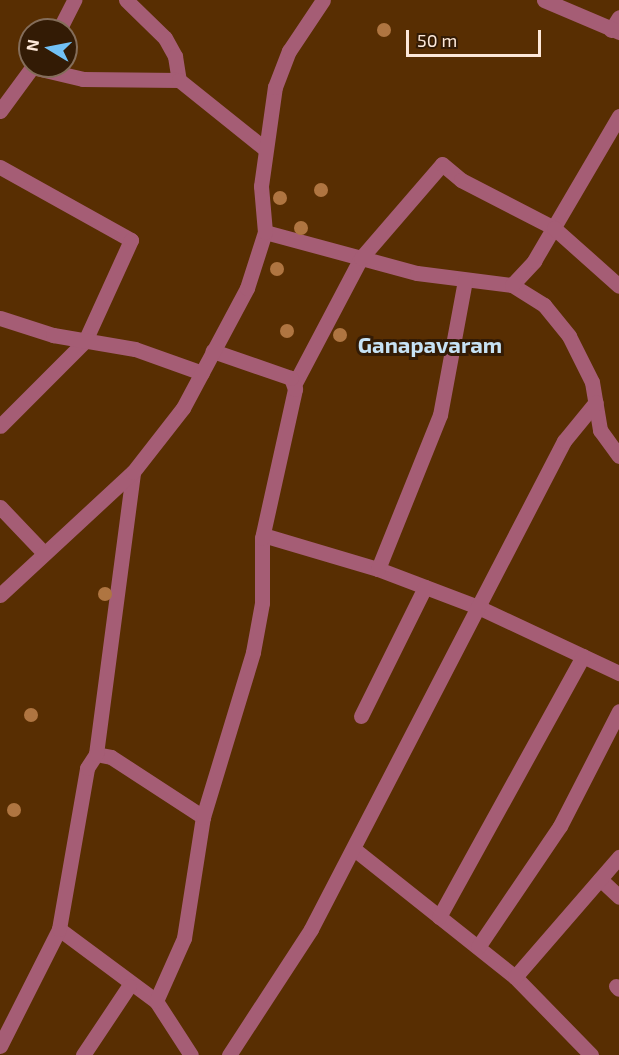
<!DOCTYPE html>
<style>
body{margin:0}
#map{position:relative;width:619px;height:1055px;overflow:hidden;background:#582e02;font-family:"Exo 2",sans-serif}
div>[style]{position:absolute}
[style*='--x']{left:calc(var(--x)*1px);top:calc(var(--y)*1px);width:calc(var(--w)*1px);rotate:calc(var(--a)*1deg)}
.minor>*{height:15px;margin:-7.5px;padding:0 7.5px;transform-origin:7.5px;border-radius:7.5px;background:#a55d75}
.tertiary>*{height:15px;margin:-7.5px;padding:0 7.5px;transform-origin:7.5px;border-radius:7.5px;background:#a55d75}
.trees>*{width:14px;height:14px;margin:-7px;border-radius:50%;background:#af7541}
span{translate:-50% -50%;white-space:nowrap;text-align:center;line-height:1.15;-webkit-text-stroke:6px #331b05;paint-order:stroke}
.quarter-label{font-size:22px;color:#c6e2f5;font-weight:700}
.north{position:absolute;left:18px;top:18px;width:60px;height:60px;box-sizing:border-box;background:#331b05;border:2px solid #846d5a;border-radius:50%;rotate:280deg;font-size:16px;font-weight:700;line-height:24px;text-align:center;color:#fde8d9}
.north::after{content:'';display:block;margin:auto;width:21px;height:27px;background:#72c1f5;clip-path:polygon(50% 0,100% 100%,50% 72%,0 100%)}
.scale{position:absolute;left:406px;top:30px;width:135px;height:27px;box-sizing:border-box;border:3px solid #fde8d9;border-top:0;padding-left:8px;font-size:18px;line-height:21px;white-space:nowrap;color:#fde8d9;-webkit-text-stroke:4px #331b05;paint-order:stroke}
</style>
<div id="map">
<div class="minor">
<i style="--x:126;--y:0;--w:54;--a:44.3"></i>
<i style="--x:165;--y:38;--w:21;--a:61"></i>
<i style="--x:175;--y:56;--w:24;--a:81"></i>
<i style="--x:59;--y:30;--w:34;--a:-63"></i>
<i style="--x:611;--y:30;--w:15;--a:-58"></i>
<i style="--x:32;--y:67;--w:52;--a:13.2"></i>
<i style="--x:83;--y:79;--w:96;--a:0.6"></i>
<i style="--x:179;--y:80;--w:110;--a:38.7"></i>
<i style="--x:0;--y:111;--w:56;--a:-53.7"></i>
<i style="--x:0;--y:167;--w:150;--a:29.1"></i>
<i style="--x:131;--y:240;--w:111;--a:114.5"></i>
<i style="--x:85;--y:341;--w:120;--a:135"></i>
<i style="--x:265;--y:232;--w:157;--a:15.1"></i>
<i style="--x:417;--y:273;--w:96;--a:7.2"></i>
<i style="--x:512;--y:285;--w:38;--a:32"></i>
<i style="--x:544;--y:305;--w:40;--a:51"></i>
<i style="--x:569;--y:336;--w:51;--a:63.4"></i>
<i style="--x:592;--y:382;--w:49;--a:80.5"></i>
<i style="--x:600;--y:430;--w:32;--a:54"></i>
<i style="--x:512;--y:285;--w:33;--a:-47"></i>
<i style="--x:534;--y:261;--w:168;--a:-59.6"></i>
<i style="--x:0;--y:318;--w:56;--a:17.8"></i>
<i style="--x:53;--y:335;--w:83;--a:9.7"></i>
<i style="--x:135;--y:349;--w:71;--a:19.7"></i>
<i style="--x:295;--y:383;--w:141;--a:-62.2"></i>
<i style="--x:361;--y:258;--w:124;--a:-49.2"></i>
<i style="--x:442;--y:164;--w:25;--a:40"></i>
<i style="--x:461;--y:180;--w:105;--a:27.3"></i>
<i style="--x:554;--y:228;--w:87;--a:41.7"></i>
<i style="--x:0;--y:507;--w:62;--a:46.3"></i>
<i style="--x:263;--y:535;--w:120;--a:16.5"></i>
<i style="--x:378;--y:569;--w:107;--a:20.8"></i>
<i style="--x:478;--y:607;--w:156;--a:25.1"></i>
<i style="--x:378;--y:569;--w:166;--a:-68.1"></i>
<i style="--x:440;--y:415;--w:137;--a:-79.5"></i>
<i style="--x:361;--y:716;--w:144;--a:-63.6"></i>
<i style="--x:96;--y:754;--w:15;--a:11"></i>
<i style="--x:111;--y:757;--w:110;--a:33.1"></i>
<i style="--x:354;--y:849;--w:206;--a:38.5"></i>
<i style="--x:515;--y:977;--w:109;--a:45.7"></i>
<i style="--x:600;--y:879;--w:26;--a:43"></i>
<i style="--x:439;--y:917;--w:298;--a:-61.1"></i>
<i style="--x:59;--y:929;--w:121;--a:36.6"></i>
<i style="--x:156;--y:1001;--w:64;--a:57.1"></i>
<i style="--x:478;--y:947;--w:146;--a:-55.9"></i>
<i style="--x:560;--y:826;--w:129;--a:-62.8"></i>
<i style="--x:515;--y:977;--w:159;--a:-49.1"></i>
<i style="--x:616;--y:986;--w:4;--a:45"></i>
<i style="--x:156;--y:1001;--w:69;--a:-66"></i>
<i style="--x:184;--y:938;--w:122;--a:-81.1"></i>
<i style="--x:203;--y:817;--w:172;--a:-73.1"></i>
<i style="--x:253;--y:652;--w:50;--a:-79.6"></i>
<i style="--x:262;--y:603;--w:65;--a:-90"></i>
<i style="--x:262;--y:538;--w:153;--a:-77.5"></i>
<i style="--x:295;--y:389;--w:12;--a:-110"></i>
<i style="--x:291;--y:378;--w:83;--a:-160.9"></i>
<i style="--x:0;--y:1046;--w:131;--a:-63.2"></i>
<i style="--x:59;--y:929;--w:163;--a:-80.1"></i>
<i style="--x:87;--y:768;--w:17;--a:-57"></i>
<i style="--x:96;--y:754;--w:284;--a:-82.5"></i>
<i style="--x:83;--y:1055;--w:83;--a:-56.3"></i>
<i style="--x:229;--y:1055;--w:150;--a:-56.9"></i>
<i style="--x:311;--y:929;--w:550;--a:-62.6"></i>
<i style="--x:564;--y:441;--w:50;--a:-50.6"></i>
</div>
<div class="tertiary">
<i style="--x:544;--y:0;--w:82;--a:23.1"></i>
<i style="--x:0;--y:595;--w:181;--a:-42.8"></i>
<i style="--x:133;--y:472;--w:81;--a:-52"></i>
<i style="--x:183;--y:408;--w:136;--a:-61.9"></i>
<i style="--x:247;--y:288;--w:59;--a:-72.2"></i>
<i style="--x:265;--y:232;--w:46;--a:-95"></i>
<i style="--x:261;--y:186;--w:100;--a:-82"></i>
<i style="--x:275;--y:87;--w:39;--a:-69"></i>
<i style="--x:289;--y:51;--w:61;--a:-56.3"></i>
</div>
<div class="trees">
<i style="left:384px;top:30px"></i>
<i style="left:321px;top:190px"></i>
<i style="left:280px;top:198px"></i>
<i style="left:301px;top:228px"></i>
<i style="left:277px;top:269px"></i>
<i style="left:287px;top:331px"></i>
<i style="left:340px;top:335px"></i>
<i style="left:105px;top:594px"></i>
<i style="left:31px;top:715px"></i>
<i style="left:14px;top:810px"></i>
</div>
<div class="quarter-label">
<span style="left:430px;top:345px">Ganapavaram</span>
</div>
<div class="north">N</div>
<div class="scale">50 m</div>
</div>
